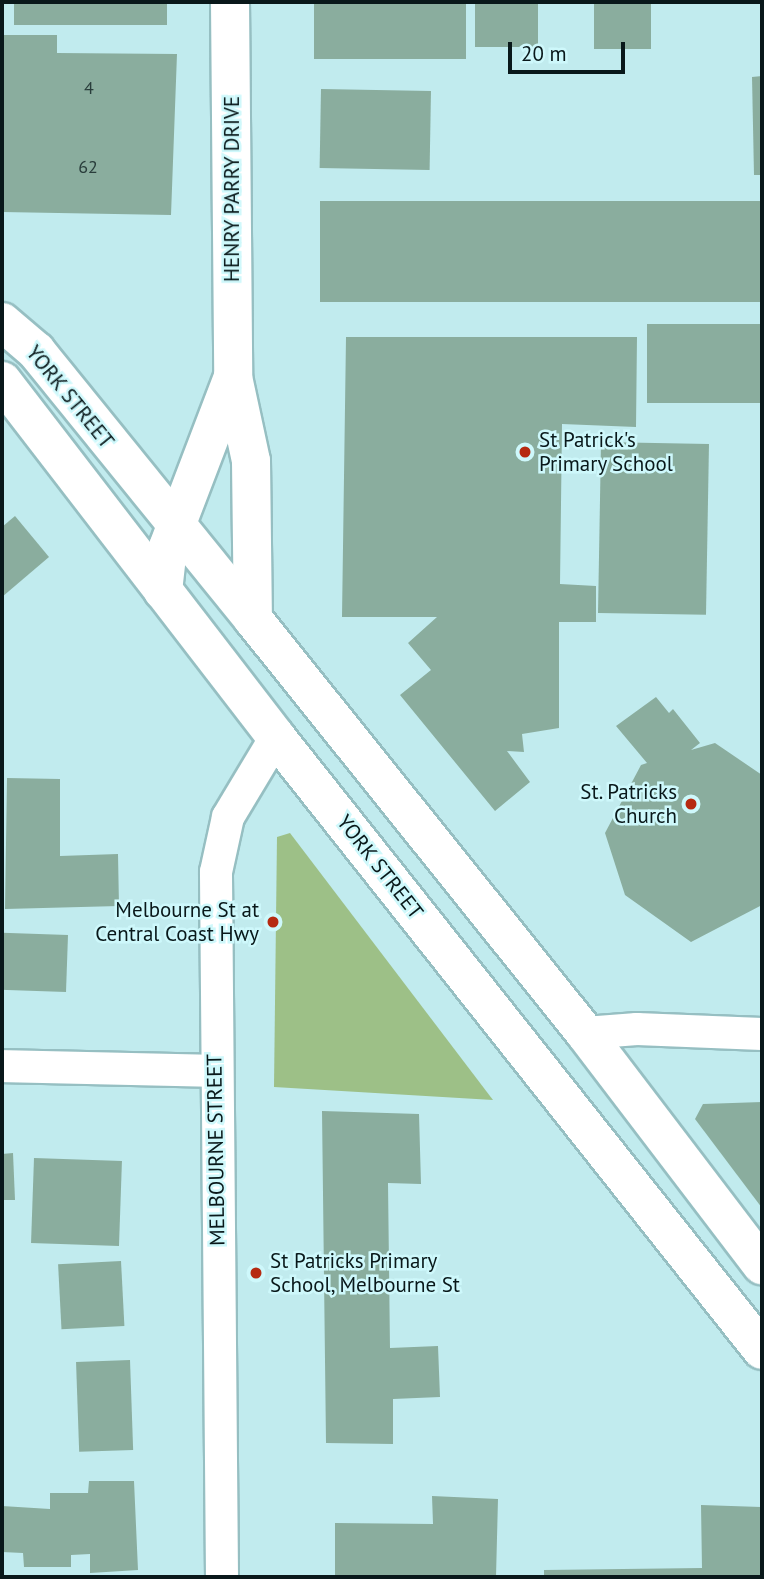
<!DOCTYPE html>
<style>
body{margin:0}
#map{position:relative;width:764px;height:1579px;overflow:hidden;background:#c1ebee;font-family:"PT Sans",sans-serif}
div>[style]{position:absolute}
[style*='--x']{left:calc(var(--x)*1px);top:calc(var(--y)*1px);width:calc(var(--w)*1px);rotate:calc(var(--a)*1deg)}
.green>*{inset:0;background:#9dc087}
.building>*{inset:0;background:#8aad9e;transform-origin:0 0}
.roads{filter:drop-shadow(2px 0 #96bfc2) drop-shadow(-2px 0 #96bfc2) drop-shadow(0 2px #96bfc2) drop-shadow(0 -2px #96bfc2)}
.street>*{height:32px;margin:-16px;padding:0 16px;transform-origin:16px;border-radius:16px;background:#fff}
.secondary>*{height:38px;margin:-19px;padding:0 19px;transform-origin:19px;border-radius:19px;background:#fff}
.highway>*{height:38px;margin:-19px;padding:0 19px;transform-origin:19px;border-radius:19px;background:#fff}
.dots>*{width:19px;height:19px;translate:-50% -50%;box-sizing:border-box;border:4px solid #cef8fb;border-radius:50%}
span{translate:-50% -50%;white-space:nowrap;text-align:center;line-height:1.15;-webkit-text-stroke:5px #cef8fb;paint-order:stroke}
.number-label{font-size:18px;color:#293d3b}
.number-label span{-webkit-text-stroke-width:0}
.street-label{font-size:21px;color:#09181a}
.poi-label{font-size:21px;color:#09181a}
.left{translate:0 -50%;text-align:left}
.right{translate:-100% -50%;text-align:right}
.frame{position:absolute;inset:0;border:4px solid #09181a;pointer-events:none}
.scale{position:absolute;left:508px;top:42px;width:117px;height:32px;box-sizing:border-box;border:4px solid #09181a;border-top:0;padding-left:9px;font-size:21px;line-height:24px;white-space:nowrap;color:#09181a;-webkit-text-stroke:5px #cef8fb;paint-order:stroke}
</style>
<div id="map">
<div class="green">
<i style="clip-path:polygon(290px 833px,493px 1100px,274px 1087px,277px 837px)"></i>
</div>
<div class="building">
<i style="left:14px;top:2px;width:153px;height:23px"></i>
<i style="left:314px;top:2px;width:152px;height:57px"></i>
<i style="left:475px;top:2px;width:63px;height:45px"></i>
<i style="left:594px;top:2px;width:57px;height:47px"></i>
<i style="clip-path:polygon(2px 35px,57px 35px,57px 53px,177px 54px,171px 215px,2px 212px)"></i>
<i style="clip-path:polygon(762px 76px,762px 175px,754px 175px,752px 77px)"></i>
<i style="left:321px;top:89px;width:110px;height:79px;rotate:1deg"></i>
<i style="left:320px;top:201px;width:442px;height:101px"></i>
<i style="left:647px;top:324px;width:115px;height:79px"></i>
<i style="clip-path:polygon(346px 337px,637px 337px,636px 427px,562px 424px,560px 584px,596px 586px,596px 622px,559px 622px,559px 728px,522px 734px,524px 752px,507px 751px,530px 782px,495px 811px,400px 695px,431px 670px,408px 643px,437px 617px,342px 617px)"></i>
<i style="left:601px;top:442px;width:108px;height:171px;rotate:1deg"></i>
<i style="clip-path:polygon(15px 516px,49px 557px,2px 597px,2px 527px)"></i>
<i style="clip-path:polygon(656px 697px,669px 713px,673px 709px,700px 743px,691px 750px,715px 743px,762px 775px,762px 905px,691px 942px,625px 895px,605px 833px,641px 765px,647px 763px,616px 726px)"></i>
<i style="clip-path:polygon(7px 778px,60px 779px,60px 856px,118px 854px,119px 906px,5px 909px)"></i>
<i style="left:68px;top:935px;width:57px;height:66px;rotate:92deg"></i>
<i style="clip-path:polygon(762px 1102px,762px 1208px,695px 1119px,703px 1104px)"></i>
<i style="clip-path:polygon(322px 1111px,419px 1114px,421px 1184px,388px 1183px,390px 1348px,438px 1346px,440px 1397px,393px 1399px,393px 1444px,326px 1443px)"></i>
<i style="clip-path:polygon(13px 1153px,15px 1200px,2px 1200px,2px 1154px)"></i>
<i style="left:34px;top:1158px;width:88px;height:85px;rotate:2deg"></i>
<i style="left:121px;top:1261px;width:65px;height:63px;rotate:87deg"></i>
<i style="left:130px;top:1360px;width:90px;height:54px;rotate:88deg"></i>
<i style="clip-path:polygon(89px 1481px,134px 1481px,138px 1570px,90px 1573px,90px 1554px,71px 1555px,71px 1567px,24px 1567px,23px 1553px,2px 1552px,2px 1506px,50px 1509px,50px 1493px,88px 1493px)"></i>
<i style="clip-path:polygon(432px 1496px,498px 1499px,496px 1577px,335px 1577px,335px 1523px,433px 1524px)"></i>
<i style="clip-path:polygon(701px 1505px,761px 1507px,762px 1577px,544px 1577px,544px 1570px,702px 1568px)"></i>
</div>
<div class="roads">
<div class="street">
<i style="--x:585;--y:1033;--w:52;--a:-4.4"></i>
<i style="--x:637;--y:1029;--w:125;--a:2.3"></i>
<i style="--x:2;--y:1066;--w:213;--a:1.3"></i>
<i style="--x:222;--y:1577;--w:705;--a:-90.49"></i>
<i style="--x:216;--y:872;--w:56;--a:-77.7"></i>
<i style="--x:228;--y:817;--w:93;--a:-59"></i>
</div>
<div class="secondary">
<i style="--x:230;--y:2;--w:375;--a:89.5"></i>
<i style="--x:233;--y:377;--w:86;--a:77.9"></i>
<i style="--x:251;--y:461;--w:158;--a:89.3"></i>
<i style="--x:163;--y:591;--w:44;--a:-83.5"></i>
<i style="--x:168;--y:547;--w:182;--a:-69.1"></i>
</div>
<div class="highway">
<i style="--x:2;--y:322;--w:45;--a:40.5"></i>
<i style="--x:36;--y:351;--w:345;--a:51"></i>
<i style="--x:253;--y:619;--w:531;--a:51.27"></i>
<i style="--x:585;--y:1033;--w:292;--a:52.7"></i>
<i style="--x:2;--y:381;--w:449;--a:52.4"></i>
<i style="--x:276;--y:737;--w:782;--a:51.59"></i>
</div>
</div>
<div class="dots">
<i style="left:525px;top:452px;background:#b62a11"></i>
<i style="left:691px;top:804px;background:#b62a11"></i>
<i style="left:273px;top:922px;background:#b62a11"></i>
<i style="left:256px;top:1273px;background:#b62a11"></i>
</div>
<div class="number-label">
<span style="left:89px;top:88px">4</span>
<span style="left:88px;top:167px">62</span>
</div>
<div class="street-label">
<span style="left:232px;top:189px;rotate:-90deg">HENRY PARRY DRIVE</span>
<span style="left:70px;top:397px;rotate:51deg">YORK STREET</span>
<span style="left:380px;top:867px;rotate:52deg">YORK STREET</span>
<span style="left:216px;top:1150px;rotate:-91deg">MELBOURNE STREET</span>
</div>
<div class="poi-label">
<span class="left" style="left:539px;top:452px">St Patrick's<br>Primary School</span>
<span class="right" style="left:677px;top:804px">St. Patricks<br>Church</span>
<span class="right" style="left:259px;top:922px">Melbourne St at<br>Central Coast Hwy</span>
<span class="left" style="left:270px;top:1273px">St Patricks Primary<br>School, Melbourne St</span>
</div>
<div class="frame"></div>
<div class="scale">20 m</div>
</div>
